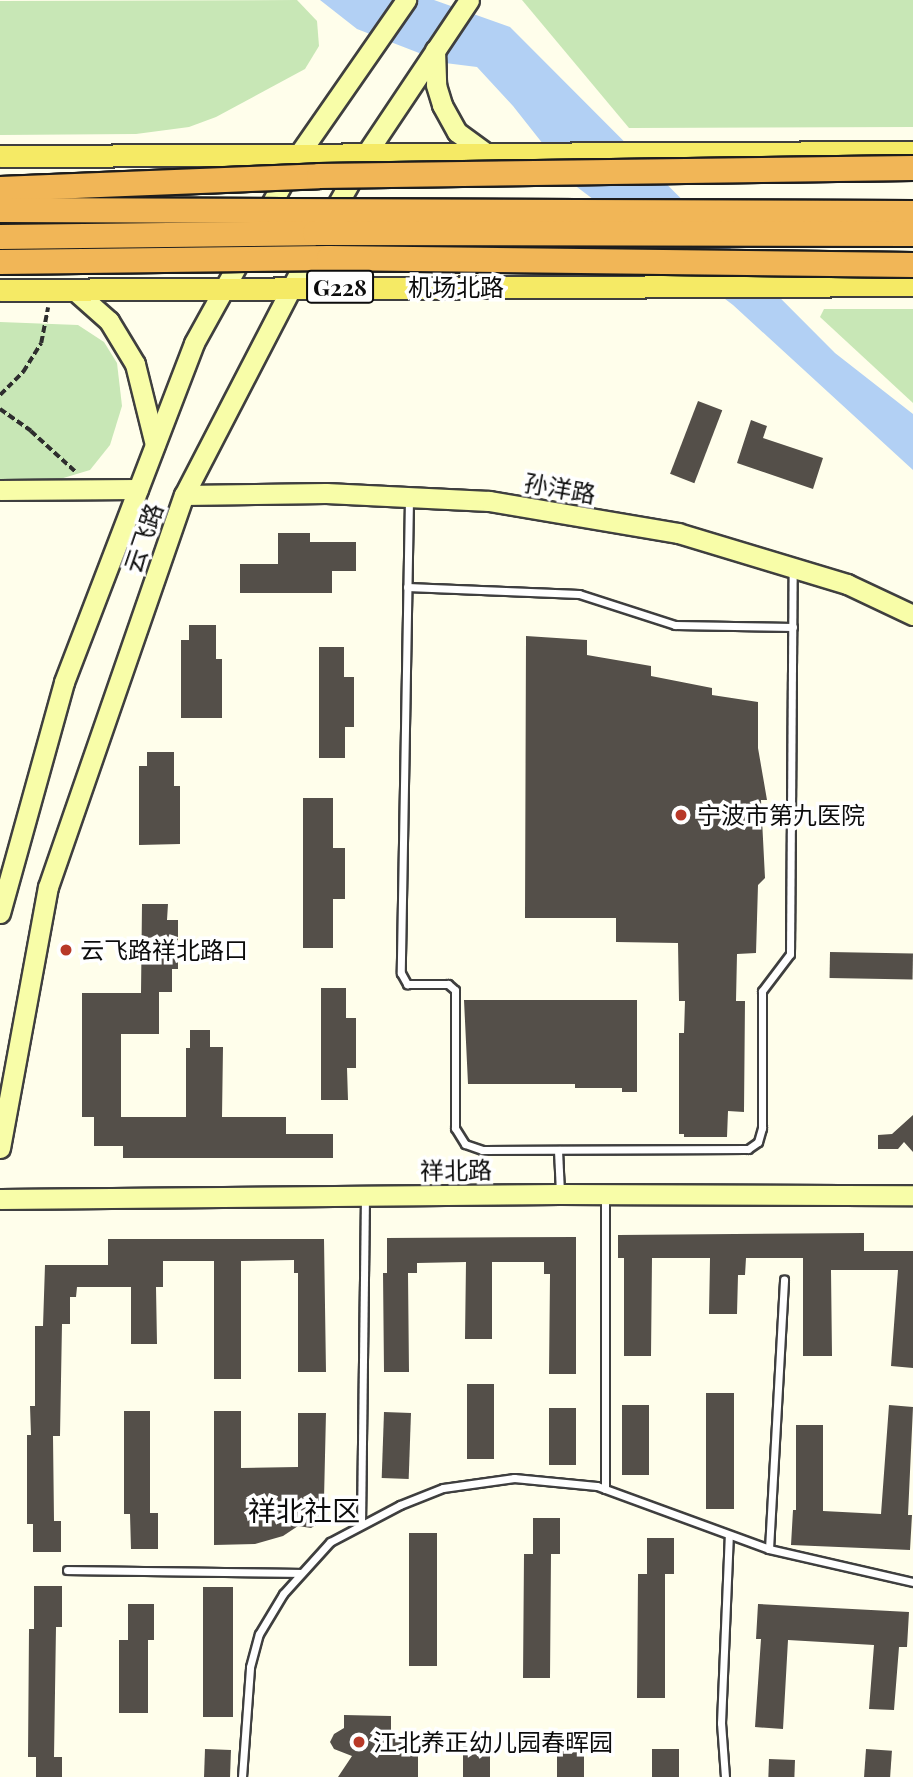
<!DOCTYPE html>
<meta charset="utf-8">
<style>
body{margin:0}
#map{position:relative;width:913px;height:1777px;overflow:hidden;background:#fffeeb;font-family:"Playfair Display","Noto Sans SC",serif}
div>[style]{position:absolute}
[style*='--x']{left:calc(var(--x)*1px);top:calc(var(--y)*1px);width:calc(var(--w)*1px);rotate:calc(var(--a)*1deg)}
.green>*{inset:0;background:#c8e7b6}
.water>*{inset:0;background:#b2d0f4}
.building>*{inset:0;background:#544f49;transform-origin:0 0}
.path>*{height:3.5px;margin-top:-1.75px;transform-origin:0;background:repeating-linear-gradient(90deg,#2e2e2e 0 7px,transparent 0 10.5px)}
.roads{filter:drop-shadow(2px 0 #3f3f3f) drop-shadow(-2px 0 #3f3f3f) drop-shadow(0 2px #3f3f3f) drop-shadow(0 -2px #3f3f3f)}
.lane>*{height:7px;margin:-3.5px;padding:0 3.5px;transform-origin:3.5px;border-radius:3.5px;background:#fff}
.secondary>*{height:19px;margin:-9.5px;padding:0 9.5px;transform-origin:9.5px;border-radius:9.5px;background:#f8fda8}
.primary>*{height:21px;margin:-10.5px;padding:0 10.5px;transform-origin:10.5px;border-radius:10.5px;background:#f5ea65}
.bridges{filter:drop-shadow(2px 0 #1d1d1d) drop-shadow(-2px 0 #1d1d1d) drop-shadow(0 2px #1d1d1d) drop-shadow(0 -2px #1d1d1d)}
.highway-bridge>*{height:24px;margin:-12px;padding:0 12px;transform-origin:12px;border-radius:12px;background:#f1b657}
.dots>*{width:19px;height:19px;translate:-50% -50%;box-sizing:border-box;border:4px solid #fff;border-radius:50%}
span{translate:-50% -50%;white-space:nowrap;text-align:center;line-height:1.15;-webkit-text-stroke:7px #fff;paint-order:stroke}
.shield-label span{padding:2px 5px;background:#fff;border:2px solid;border-radius:5px;-webkit-text-stroke-width:0}
.shield-label{font-size:23px;color:#0c0c0c;font-weight:700}
.street-label{font-size:24px;color:#0c0c0c}
.poi-label{font-size:24px;color:#0c0c0c}
.left{translate:0 -50%;text-align:left}
.quarter-label{font-size:28px;color:#0c0c0c}
</style>
<div id="map">
<div class="green">
<i style="clip-path:polygon(297px 0,317px 21px,319px 46px,305px 69px,216px 117px,189px 127px,136px 134px,0 135px,0 1px)"></i>
<i style="clip-path:polygon(522px 0,913px 0,913px 127px,629px 128px)"></i>
<i style="clip-path:polygon(824px 309px,913px 309px,913px 403px,820px 317px)"></i>
<i style="clip-path:polygon(0 322px,78px 325px,104px 342px,117px 363px,122px 406px,110px 445px,90px 470px,60px 479px,0 479px)"></i>
</div>
<div class="water">
<i style="clip-path:polygon(320px 0,434px 0,510px 27px,835px 353px,913px 414px,913px 470px,733px 305px,577px 187px,513px 106px,477px 67px,445px 63px,357px 29px)"></i>
</div>
<div class="building">
<i style="left:698px;top:401px;width:26px;height:78px;rotate:21deg"></i>
<i style="clip-path:polygon(751px 420px,767px 426px,763px 438px,823px 458px,813px 489px,737px 463px)"></i>
<i style="clip-path:polygon(278px 533px,310px 533px,310px 542px,356px 542px,356px 571px,332px 571px,332px 593px,240px 593px,240px 564px,278px 564px)"></i>
<i style="clip-path:polygon(189px 625px,216px 625px,216px 659px,222px 659px,222px 718px,181px 718px,181px 640px,189px 640px)"></i>
<i style="clip-path:polygon(526px 636px,587px 640px,587px 655px,651px 666px,651px 676px,712px 688px,712px 695px,758px 702px,758px 748px,767px 800px,761px 800px,765px 878px,758px 885px,756px 953px,737px 954px,736px 1001px,745px 1001px,744px 1112px,728px 1111px,727px 1137px,684px 1137px,684px 1134px,679px 1134px,679px 1033px,684px 1033px,685px 1001px,679px 1001px,678px 943px,616px 942px,616px 918px,525px 918px)"></i>
<i style="clip-path:polygon(319px 647px,344px 647px,344px 677px,354px 677px,354px 727px,345px 727px,345px 758px,319px 758px)"></i>
<i style="clip-path:polygon(147px 752px,174px 752px,174px 786px,180px 786px,180px 844px,139px 845px,139px 766px,147px 766px)"></i>
<i style="clip-path:polygon(303px 798px,333px 798px,333px 848px,345px 848px,345px 899px,333px 899px,333px 948px,303px 948px)"></i>
<i style="clip-path:polygon(142px 904px,168px 904px,167px 920px,178px 920px,178px 969px,172px 969px,172px 992px,159px 992px,159px 1034px,121px 1034px,121px 1117px,186px 1117px,186px 1048px,190px 1048px,190px 1030px,210px 1030px,210px 1047px,223px 1047px,222px 1117px,286px 1117px,286px 1134px,333px 1134px,333px 1158px,123px 1158px,123px 1146px,94px 1146px,94px 1117px,82px 1117px,82px 993px,141px 993px)"></i>
<i style="left:830px;top:952px;width:83px;height:26px;rotate:1deg"></i>
<i style="clip-path:polygon(321px 988px,346px 988px,346px 1018px,356px 1018px,356px 1068px,347px 1068px,348px 1100px,321px 1100px)"></i>
<i style="clip-path:polygon(464px 1000px,637px 1000px,637px 1092px,622px 1092px,622px 1088px,575px 1088px,575px 1084px,468px 1084px)"></i>
<i style="clip-path:polygon(913px 1115px,913px 1152px,904px 1142px,898px 1149px,878px 1149px,878px 1135px,892px 1134px)"></i>
<i style="clip-path:polygon(864px 1233px,864px 1251px,913px 1251px,913px 1368px,891px 1366px,898px 1270px,831px 1270px,832px 1356px,803px 1356px,803px 1258px,746px 1258px,745px 1275px,738px 1275px,737px 1314px,709px 1314px,710px 1258px,652px 1258px,651px 1356px,624px 1356px,624px 1258px,618px 1258px,618px 1235px)"></i>
<i style="clip-path:polygon(576px 1237px,576px 1374px,549px 1374px,550px 1274px,544px 1274px,544px 1262px,492px 1262px,492px 1339px,465px 1339px,466px 1262px,417px 1263px,417px 1273px,408px 1273px,409px 1372px,384px 1372px,383px 1273px,387px 1273px,387px 1238px)"></i>
<i style="clip-path:polygon(108px 1239px,324px 1239px,326px 1372px,298px 1372px,298px 1273px,294px 1273px,294px 1260px,241px 1261px,241px 1379px,214px 1379px,214px 1261px,163px 1261px,163px 1287px,156px 1287px,157px 1344px,131px 1344px,131px 1287px,77px 1287px,76px 1297px,70px 1297px,70px 1324px,62px 1324px,60px 1436px,53px 1436px,54px 1521px,61px 1521px,61px 1552px,33px 1552px,33px 1524px,27px 1524px,27px 1435px,31px 1435px,30px 1406px,35px 1406px,35px 1326px,43px 1326px,45px 1265px,108px 1265px)"></i>
<i style="left:467px;top:1384px;width:27px;height:75px"></i>
<i style="left:706px;top:1393px;width:28px;height:116px"></i>
<i style="left:622px;top:1405px;width:27px;height:70px"></i>
<i style="clip-path:polygon(889px 1405px,913px 1407px,908px 1515px,912px 1515px,910px 1550px,791px 1545px,793px 1510px,796px 1510px,796px 1425px,823px 1425px,823px 1511px,881px 1514px)"></i>
<i style="left:549px;top:1408px;width:27px;height:57px"></i>
<i style="clip-path:polygon(124px 1411px,150px 1411px,150px 1513px,158px 1513px,158px 1549px,131px 1549px,130px 1514px,124px 1514px)"></i>
<i style="clip-path:polygon(214px 1411px,241px 1411px,241px 1468px,298px 1467px,298px 1413px,326px 1413px,324px 1499px,318px 1509px,319px 1520px,316px 1525px,311px 1528px,298px 1526px,283px 1536px,255px 1544px,214px 1545px)"></i>
<i style="left:384px;top:1412px;width:27px;height:66px;rotate:2deg"></i>
<i style="clip-path:polygon(533px 1518px,560px 1518px,560px 1554px,551px 1554px,550px 1678px,523px 1678px,524px 1554px,533px 1554px)"></i>
<i style="left:409px;top:1533px;width:28px;height:133px"></i>
<i style="clip-path:polygon(647px 1538px,674px 1538px,674px 1574px,665px 1574px,665px 1698px,637px 1698px,638px 1574px,647px 1574px)"></i>
<i style="clip-path:polygon(34px 1586px,62px 1586px,62px 1627px,56px 1627px,54px 1757px,62px 1757px,62px 1777px,36px 1777px,36px 1757px,28px 1757px,29px 1629px,34px 1629px)"></i>
<i style="left:203px;top:1587px;width:30px;height:130px"></i>
<i style="clip-path:polygon(128px 1604px,154px 1604px,154px 1640px,148px 1640px,148px 1713px,119px 1713px,119px 1640px,128px 1640px)"></i>
<i style="clip-path:polygon(758px 1604px,909px 1612px,907px 1647px,899px 1647px,894px 1710px,869px 1709px,874px 1645px,788px 1640px,783px 1729px,755px 1727px,761px 1639px,756px 1639px)"></i>
<i style="clip-path:polygon(344px 1715px,391px 1716px,391px 1734px,418px 1734px,418px 1777px,338px 1777px,352px 1756px,334px 1749px,330px 1742px,334px 1734px,344px 1728px)"></i>
<i style="left:463px;top:1745px;width:27px;height:32px"></i>
<i style="left:557px;top:1747px;width:27px;height:30px"></i>
<i style="left:205px;top:1749px;width:26px;height:28px;rotate:2deg"></i>
<i style="left:652px;top:1749px;width:27px;height:28px"></i>
<i style="left:866px;top:1749px;width:26px;height:28px;rotate:4deg"></i>
<i style="left:769px;top:1759px;width:26px;height:18px;rotate:2deg"></i>
</div>
<div class="path">
<i style="--x:0;--y:395;--w:33;--a:-45"></i>
<i style="--x:23;--y:372;--w:34;--a:-58"></i>
<i style="--x:41;--y:343;--w:36;--a:-79"></i>
<i style="--x:0;--y:409;--w:38;--a:35"></i>
<i style="--x:31;--y:431;--w:62;--a:42.4"></i>
</div>
<div class="roads">
<div class="lane">
<i style="--x:409;--y:499;--w:474;--a:91"></i>
<i style="--x:401;--y:973;--w:13;--a:61"></i>
<i style="--x:407;--y:984;--w:41;--a:0"></i>
<i style="--x:448;--y:984;--w:9;--a:41"></i>
<i style="--x:455;--y:990;--w:138;--a:90"></i>
<i style="--x:455;--y:1128;--w:19;--a:58"></i>
<i style="--x:465;--y:1144;--w:18;--a:19"></i>
<i style="--x:482;--y:1150;--w:266;--a:-0.2"></i>
<i style="--x:748;--y:1149;--w:12;--a:-35"></i>
<i style="--x:758;--y:1142;--w:15;--a:-74"></i>
<i style="--x:762;--y:1128;--w:137;--a:-90"></i>
<i style="--x:762;--y:991;--w:46;--a:-52.9"></i>
<i style="--x:790;--y:954;--w:386;--a:-89.6"></i>
<i style="--x:407;--y:587;--w:172;--a:2.3"></i>
<i style="--x:579;--y:594;--w:101;--a:17.9"></i>
<i style="--x:675;--y:625;--w:118;--a:1"></i>
<i style="--x:558;--y:1150;--w:42;--a:87.3"></i>
<i style="--x:605;--y:1489;--w:294;--a:-90"></i>
<i style="--x:361;--y:1524;--w:328;--a:-89.3"></i>
<i style="--x:769;--y:1549;--w:270;--a:-86.8"></i>
<i style="--x:67;--y:1570;--w:234;--a:0.7"></i>
<i style="--x:242;--y:1777;--w:110;--a:-85.8"></i>
<i style="--x:250;--y:1667;--w:34;--a:-75"></i>
<i style="--x:259;--y:1634;--w:47;--a:-59"></i>
<i style="--x:283;--y:1594;--w:70;--a:-47.9"></i>
<i style="--x:330;--y:1542;--w:79;--a:-27.9"></i>
<i style="--x:400;--y:1505;--w:46;--a:-21.6"></i>
<i style="--x:443;--y:1488;--w:72;--a:-8"></i>
<i style="--x:514;--y:1478;--w:83;--a:5.5"></i>
<i style="--x:597;--y:1486;--w:183;--a:20.1"></i>
<i style="--x:769;--y:1549;--w:148;--a:12.9"></i>
<i style="--x:725;--y:1777;--w:54;--a:-94.2"></i>
<i style="--x:721;--y:1723;--w:188;--a:-87.6"></i>
</div>
<div class="secondary">
<i style="--x:435;--y:50;--w:35;--a:88"></i>
<i style="--x:436;--y:85;--w:21;--a:73"></i>
<i style="--x:442;--y:105;--w:31;--a:61"></i>
<i style="--x:457;--y:132;--w:36;--a:36"></i>
<i style="--x:329;--y:219;--w:75;--a:-60.4"></i>
<i style="--x:366;--y:154;--w:185;--a:-56.2"></i>
<i style="--x:262;--y:220;--w:76;--a:-60.7"></i>
<i style="--x:299;--y:154;--w:188;--a:-55.2"></i>
<i style="--x:74;--y:290;--w:47;--a:41.5"></i>
<i style="--x:109;--y:321;--w:50;--a:58.8"></i>
<i style="--x:135;--y:364;--w:83;--a:76.1"></i>
<i style="--x:0;--y:490;--w:138;--a:-0.4"></i>
<i style="--x:184;--y:495;--w:142;--a:-0.8"></i>
<i style="--x:326;--y:493;--w:163;--a:2.8"></i>
<i style="--x:489;--y:501;--w:192;--a:9.6"></i>
<i style="--x:678;--y:533;--w:177;--a:16.8"></i>
<i style="--x:847;--y:584;--w:73;--a:25.2"></i>
<i style="--x:0;--y:913;--w:240;--a:-74.5"></i>
<i style="--x:64;--y:682;--w:363;--a:-69"></i>
<i style="--x:194;--y:343;--w:107;--a:-61"></i>
<i style="--x:0;--y:1148;--w:265;--a:-79.6"></i>
<i style="--x:48;--y:887;--w:415;--a:-70.9"></i>
<i style="--x:184;--y:495;--w:278;--a:-62.6"></i>
<i style="--x:0;--y:1199;--w:560;--a:-0.51"></i>
<i style="--x:560;--y:1194;--w:353;--a:0.2"></i>
</div>
<div class="primary">
<i style="--x:0;--y:156;--w:913;--a:-0.25"></i>
<i style="--x:0;--y:290;--w:913;--a:-0.31"></i>
</div>
</div>
<div class="bridges">
<div class="highway-bridge">
<i style="--x:0;--y:189;--w:319;--a:-2.3"></i>
<i style="--x:319;--y:176;--w:594;--a:-0.77"></i>
<i style="--x:0;--y:210;--w:913;--a:0.19"></i>
<i style="--x:0;--y:237;--w:315;--a:-0.7"></i>
<i style="--x:315;--y:233;--w:598;--a:0.1"></i>
<i style="--x:0;--y:262;--w:329;--a:-0.7"></i>
<i style="--x:329;--y:258;--w:584;--a:0.69"></i>
</div>
</div>
<div class="dots">
<i style="left:681px;top:815px;background:#b83928"></i>
<i style="left:66px;top:950px;background:#b83928"></i>
<i style="left:359px;top:1742px;background:#b83928"></i>
</div>
<div class="shield-label">
<span style="left:340px;top:287px">G228</span>
</div>
<div class="street-label">
<span style="left:456px;top:287px">机场北路</span>
<span style="left:560px;top:488px;rotate:10deg">孙洋路</span>
<span style="left:143px;top:538px;rotate:-71deg">云飞路</span>
<span style="left:456px;top:1170px;rotate:-1deg">祥北路</span>
</div>
<div class="poi-label">
<span class="left" style="left:697px;top:815px">宁波市第九医院</span>
<span class="left" style="left:80px;top:950px">云飞路祥北路口</span>
<span class="left" style="left:373px;top:1742px">江北养正幼儿园春晖园</span>
</div>
<div class="quarter-label">
<span style="left:304px;top:1510px">祥北社区</span>
</div>
</div>
